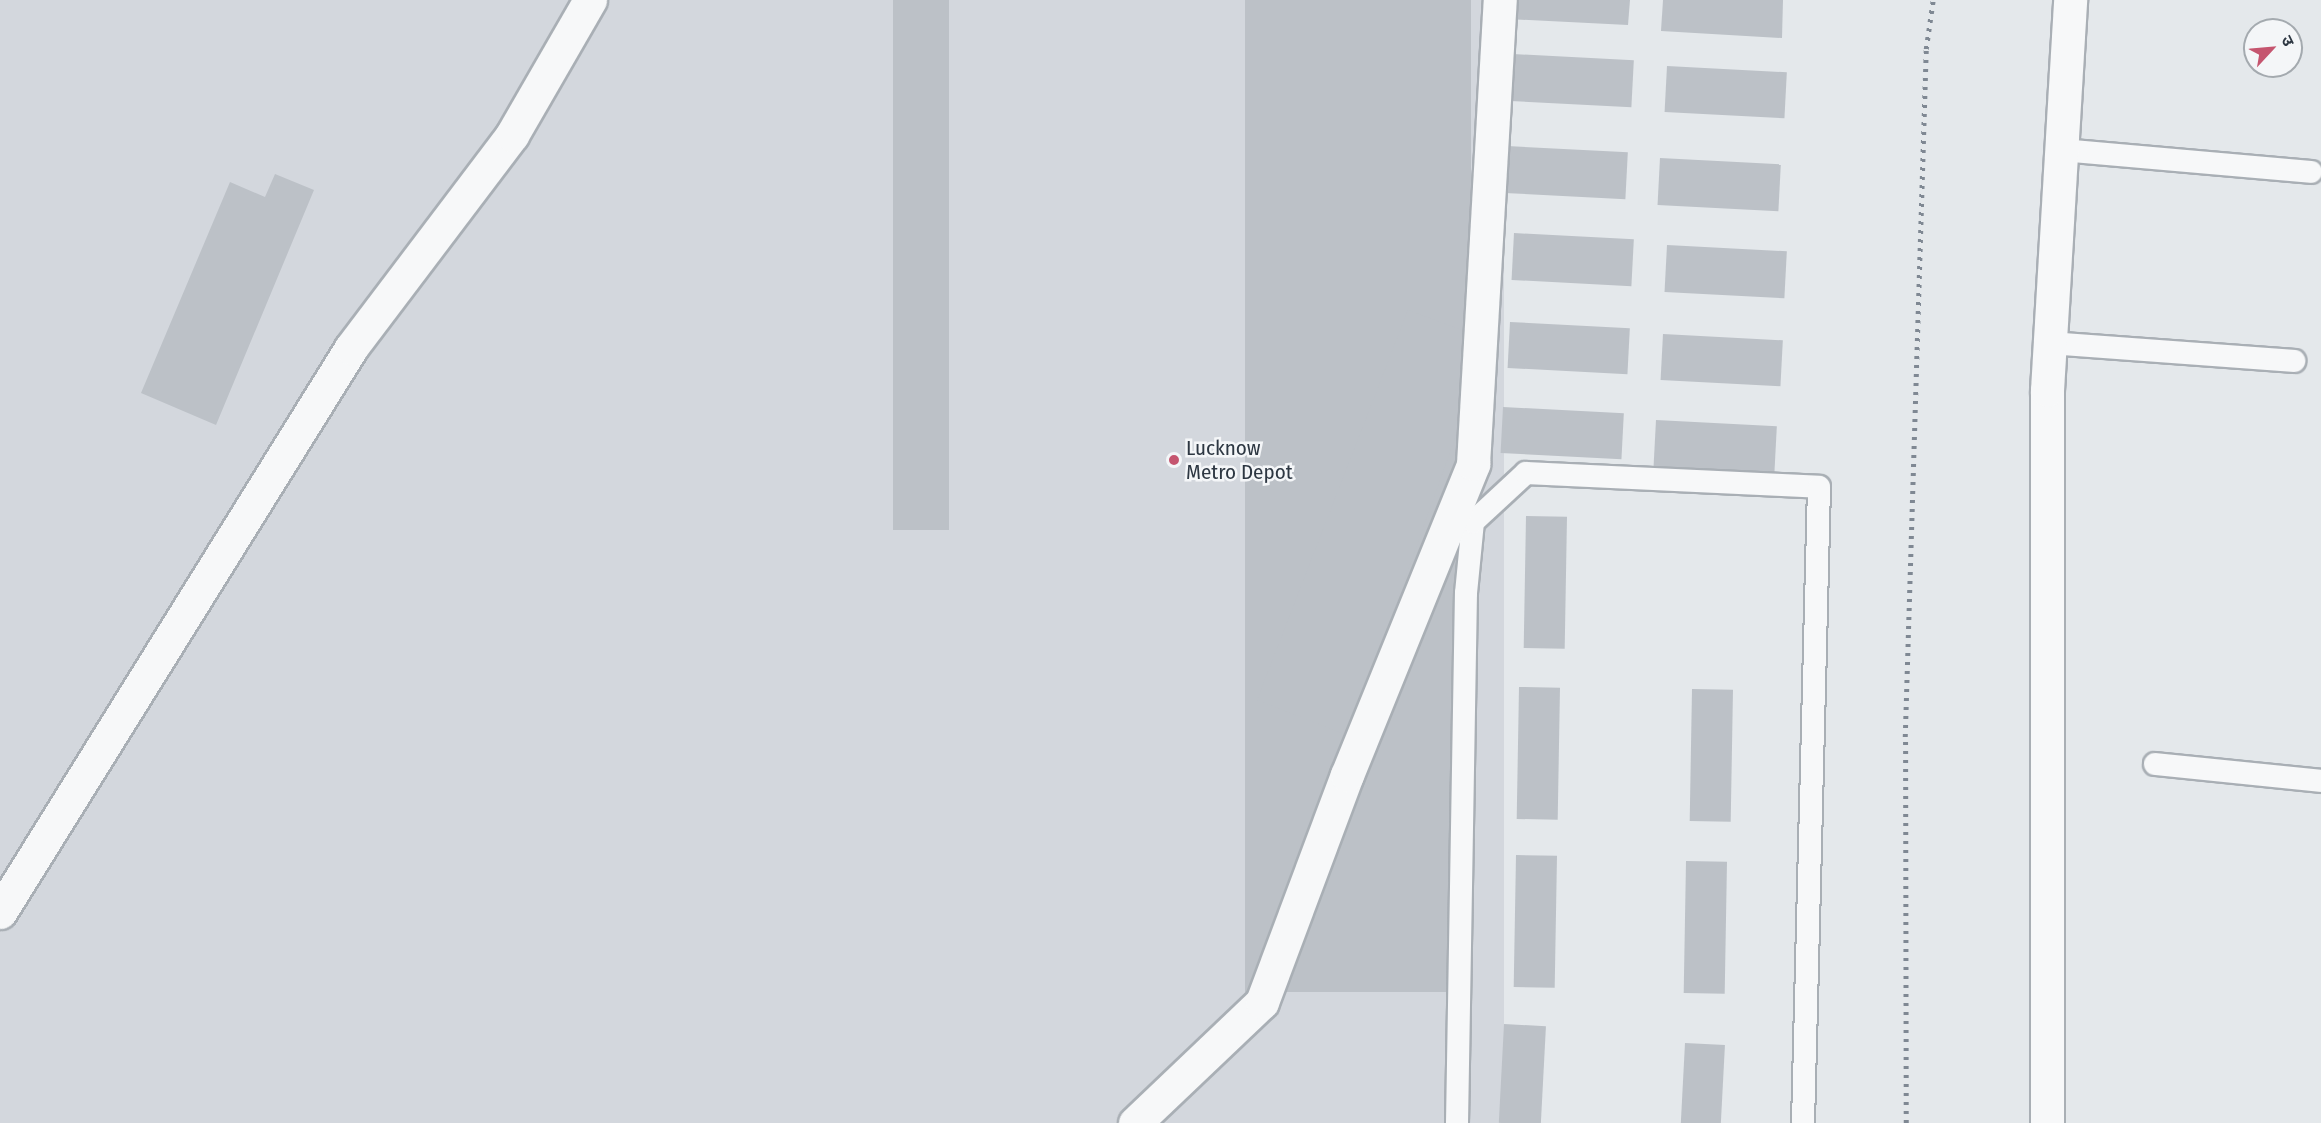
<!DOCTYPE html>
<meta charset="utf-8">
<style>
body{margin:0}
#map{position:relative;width:2321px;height:1123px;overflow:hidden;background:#e4e8eb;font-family:"Fira Sans Condensed","Noto Sans Devanagari",sans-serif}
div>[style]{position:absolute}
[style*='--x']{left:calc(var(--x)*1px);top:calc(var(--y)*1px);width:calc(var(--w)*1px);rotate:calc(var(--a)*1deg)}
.built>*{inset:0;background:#d3d7dd;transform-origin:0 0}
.building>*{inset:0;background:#bcc1c7;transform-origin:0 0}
.roads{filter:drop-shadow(2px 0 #a9afb5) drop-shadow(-2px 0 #a9afb5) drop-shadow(0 2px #a9afb5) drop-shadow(0 -2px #a9afb5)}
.lane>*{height:22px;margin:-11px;padding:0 11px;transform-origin:11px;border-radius:11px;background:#f7f8f9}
.street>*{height:33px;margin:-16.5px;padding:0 16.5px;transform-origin:16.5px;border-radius:16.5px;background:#f7f8f9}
.rail>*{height:4.5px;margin-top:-2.25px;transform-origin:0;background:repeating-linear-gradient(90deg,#7f8893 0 3px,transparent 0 9px)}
.dots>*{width:16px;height:16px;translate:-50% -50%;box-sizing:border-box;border:3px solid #f4f6f8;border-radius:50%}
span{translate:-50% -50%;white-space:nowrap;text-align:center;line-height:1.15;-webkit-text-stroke:5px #f4f6f8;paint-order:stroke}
.poi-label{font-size:21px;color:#2d3742}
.left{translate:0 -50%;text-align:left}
.north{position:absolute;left:2243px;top:18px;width:60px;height:60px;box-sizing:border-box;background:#f4f6f8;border:2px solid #a4aaaf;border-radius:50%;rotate:64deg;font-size:16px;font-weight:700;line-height:24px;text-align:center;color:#2d3742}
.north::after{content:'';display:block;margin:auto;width:21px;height:27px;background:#c5556f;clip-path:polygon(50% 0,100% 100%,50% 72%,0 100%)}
</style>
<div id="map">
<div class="built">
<i style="left:0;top:0;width:1504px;height:1123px"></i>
</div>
<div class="building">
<i style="left:893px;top:0;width:56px;height:530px"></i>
<i style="left:1245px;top:0;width:226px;height:992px"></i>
<i style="clip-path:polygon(1509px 0,1630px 0,1628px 25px,1508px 19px)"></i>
<i style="clip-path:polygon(1663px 0,1783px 0,1782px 38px,1661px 31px)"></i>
<i style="left:1513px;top:54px;width:121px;height:47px;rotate:3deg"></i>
<i style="left:1667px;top:66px;width:120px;height:46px;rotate:3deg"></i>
<i style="left:1507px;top:146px;width:121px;height:47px;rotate:3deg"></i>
<i style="left:1660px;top:158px;width:121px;height:47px;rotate:3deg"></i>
<i style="clip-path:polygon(275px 174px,314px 190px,216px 425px,141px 393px,230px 182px,265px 197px)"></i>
<i style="left:1514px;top:233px;width:120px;height:47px;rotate:3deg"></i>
<i style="left:1667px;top:245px;width:120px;height:47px;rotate:3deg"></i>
<i style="clip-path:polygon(1408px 310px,1475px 335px,1455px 389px,1471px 393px,1349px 736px,1257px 700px)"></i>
<i style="left:1510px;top:322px;width:120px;height:46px;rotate:3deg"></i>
<i style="left:1663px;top:334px;width:120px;height:46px;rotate:3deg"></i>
<i style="left:1503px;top:407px;width:121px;height:46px;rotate:3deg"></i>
<i style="left:1656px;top:420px;width:121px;height:46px;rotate:3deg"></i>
<i style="left:1526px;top:516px;width:41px;height:132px;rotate:1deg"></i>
<i style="left:1519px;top:687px;width:41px;height:132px;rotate:1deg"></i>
<i style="left:1692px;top:689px;width:41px;height:132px;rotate:1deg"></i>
<i style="left:1516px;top:855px;width:41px;height:132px;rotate:1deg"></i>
<i style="left:1686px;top:861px;width:41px;height:132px;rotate:1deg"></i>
<i style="left:1504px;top:1024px;width:42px;height:99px;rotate:3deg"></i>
<i style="left:1685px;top:1043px;width:40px;height:80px;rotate:3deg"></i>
</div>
<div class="roads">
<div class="lane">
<i style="--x:2061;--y:150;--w:251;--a:5"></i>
<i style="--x:2050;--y:343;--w:245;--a:4.2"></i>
<i style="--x:2155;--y:764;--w:167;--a:5.8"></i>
<i style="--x:1457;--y:1123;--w:530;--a:-89.03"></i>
<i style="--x:1466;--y:593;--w:71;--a:-84.4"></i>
<i style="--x:1473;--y:522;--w:72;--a:-42.8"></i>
<i style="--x:1526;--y:473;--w:293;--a:2.7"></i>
<i style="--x:1819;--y:487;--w:636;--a:91.44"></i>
</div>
<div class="street">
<i style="--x:0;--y:912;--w:664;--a:-58.1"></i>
<i style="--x:351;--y:348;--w:267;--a:-52.9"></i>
<i style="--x:512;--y:135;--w:156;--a:-60"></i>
<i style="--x:1135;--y:1123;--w:175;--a:-43.6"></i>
<i style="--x:1262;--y:1002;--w:242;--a:-69.5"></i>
<i style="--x:1347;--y:775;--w:336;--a:-67.9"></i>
<i style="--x:1473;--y:464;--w:465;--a:-86.7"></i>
<i style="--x:2047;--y:1123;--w:733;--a:-90"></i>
<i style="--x:2047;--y:390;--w:391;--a:-86.6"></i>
</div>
</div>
<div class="rail">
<i style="--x:1906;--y:1123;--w:386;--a:-90.1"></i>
<i style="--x:1905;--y:737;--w:688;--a:-88.25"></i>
<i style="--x:1926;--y:49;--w:49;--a:-81.9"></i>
</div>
<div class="dots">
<i style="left:1174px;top:460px;background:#c5556f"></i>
</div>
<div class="poi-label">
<span class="left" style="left:1186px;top:460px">Lucknow<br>Metro Depot</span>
</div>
<div class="north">उ</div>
</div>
